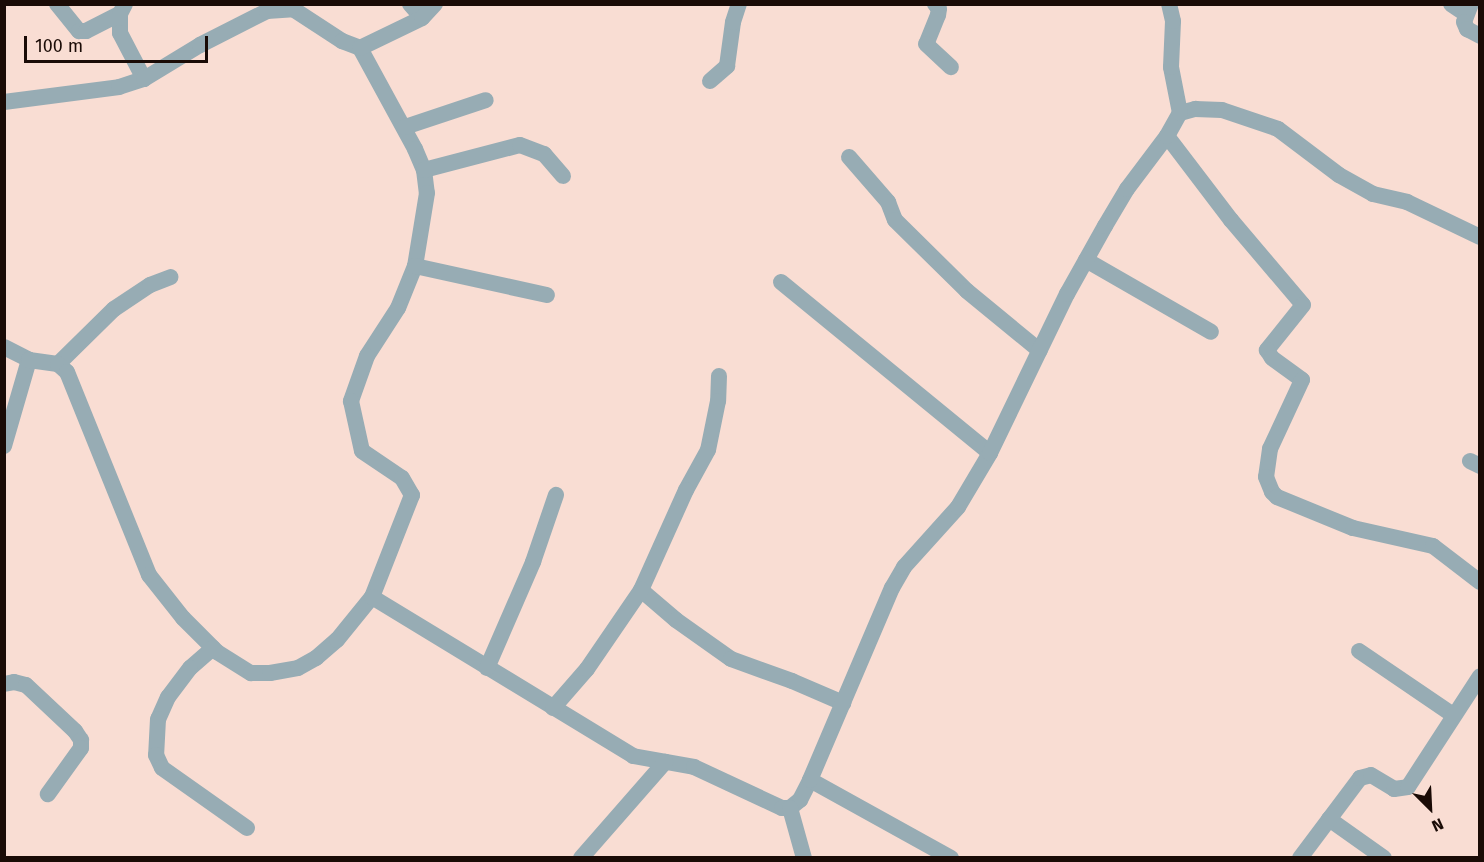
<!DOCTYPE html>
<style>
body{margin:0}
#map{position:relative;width:1484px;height:862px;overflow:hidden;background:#f9ddd3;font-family:"Fira Sans",sans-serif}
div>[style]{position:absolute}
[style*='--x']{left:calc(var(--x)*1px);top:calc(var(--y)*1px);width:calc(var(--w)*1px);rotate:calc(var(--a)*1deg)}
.minor>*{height:16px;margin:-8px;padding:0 8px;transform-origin:8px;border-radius:8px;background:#97acb4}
span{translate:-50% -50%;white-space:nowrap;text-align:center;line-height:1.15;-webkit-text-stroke:4.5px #f9ddd3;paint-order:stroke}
.frame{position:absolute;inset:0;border:6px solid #1a0b06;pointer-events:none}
.north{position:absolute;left:1400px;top:778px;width:60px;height:60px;-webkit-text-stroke:4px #f9ddd3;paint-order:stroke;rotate:156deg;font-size:16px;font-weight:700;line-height:24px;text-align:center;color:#1a0b06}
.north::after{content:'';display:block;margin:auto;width:21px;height:27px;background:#1a0b06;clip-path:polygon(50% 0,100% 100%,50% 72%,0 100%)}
.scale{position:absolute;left:24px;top:36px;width:184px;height:27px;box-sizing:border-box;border:3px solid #1a0b06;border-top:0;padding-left:8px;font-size:18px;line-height:21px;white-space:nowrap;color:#1a0b06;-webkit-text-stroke:4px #f9ddd3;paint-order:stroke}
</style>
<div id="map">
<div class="minor">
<i style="--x:57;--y:4;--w:35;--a:51"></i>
<i style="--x:79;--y:31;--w:7;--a:0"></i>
<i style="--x:86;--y:31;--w:38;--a:-27"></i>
<i style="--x:125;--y:4;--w:11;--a:117"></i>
<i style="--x:120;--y:14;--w:19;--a:90"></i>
<i style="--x:120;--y:33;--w:52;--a:62.4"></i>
<i style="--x:410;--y:4;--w:18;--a:49"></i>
<i style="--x:935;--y:4;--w:6;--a:51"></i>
<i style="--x:939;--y:9;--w:6;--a:99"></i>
<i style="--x:938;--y:15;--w:31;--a:112"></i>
<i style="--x:926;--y:44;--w:34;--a:43"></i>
<i style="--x:1451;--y:4;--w:18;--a:34"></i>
<i style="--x:1471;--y:4;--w:19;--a:111"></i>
<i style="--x:1464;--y:22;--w:8;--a:67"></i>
<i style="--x:1467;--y:29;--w:15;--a:28"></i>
<i style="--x:360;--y:48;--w:115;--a:61.4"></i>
<i style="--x:415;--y:149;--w:23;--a:67"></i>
<i style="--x:424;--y:170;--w:23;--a:83"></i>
<i style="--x:427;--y:193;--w:74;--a:99.3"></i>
<i style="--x:415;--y:266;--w:45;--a:112"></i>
<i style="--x:398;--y:308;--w:57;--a:122.9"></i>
<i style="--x:367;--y:356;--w:48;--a:109.6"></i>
<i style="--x:351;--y:401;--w:51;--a:77.6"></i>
<i style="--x:362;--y:451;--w:48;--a:34"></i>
<i style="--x:402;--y:478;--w:20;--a:60"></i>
<i style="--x:412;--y:495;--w:110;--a:111.4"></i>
<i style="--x:710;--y:81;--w:23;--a:-41"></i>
<i style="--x:727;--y:66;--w:44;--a:-82.2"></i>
<i style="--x:733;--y:22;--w:19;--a:-72"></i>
<i style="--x:4;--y:102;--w:116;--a:-7.4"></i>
<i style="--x:119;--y:87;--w:26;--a:-18"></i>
<i style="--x:144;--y:79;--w:66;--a:-31.3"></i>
<i style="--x:200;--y:45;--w:75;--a:-26.9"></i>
<i style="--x:267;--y:11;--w:26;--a:-4"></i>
<i style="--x:293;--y:9;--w:59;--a:33.1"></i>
<i style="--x:342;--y:41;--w:19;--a:21"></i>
<i style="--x:360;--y:48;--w:69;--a:-25.8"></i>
<i style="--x:422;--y:18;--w:19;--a:-47"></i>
<i style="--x:1180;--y:113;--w:16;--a:-15"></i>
<i style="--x:1195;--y:109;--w:27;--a:2"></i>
<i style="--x:1222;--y:110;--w:59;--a:18.7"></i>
<i style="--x:1278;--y:129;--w:76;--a:37"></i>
<i style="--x:1339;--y:175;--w:39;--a:29"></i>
<i style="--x:1373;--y:194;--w:35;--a:13"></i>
<i style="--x:1407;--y:202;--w:81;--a:25.6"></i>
<i style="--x:405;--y:127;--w:85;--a:-18.4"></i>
<i style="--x:1167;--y:136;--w:106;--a:52.7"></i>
<i style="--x:1231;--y:220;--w:111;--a:49.7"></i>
<i style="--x:1303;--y:305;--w:58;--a:128.7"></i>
<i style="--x:1267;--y:350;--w:9;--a:58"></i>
<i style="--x:1272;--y:358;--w:37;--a:36"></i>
<i style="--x:1302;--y:380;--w:76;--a:114.9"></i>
<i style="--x:1270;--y:449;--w:28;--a:98"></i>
<i style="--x:1266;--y:477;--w:16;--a:68"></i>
<i style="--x:1272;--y:492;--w:7;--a:45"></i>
<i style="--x:1277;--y:497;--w:82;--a:22.2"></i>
<i style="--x:1353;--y:528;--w:82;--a:12.7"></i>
<i style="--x:1433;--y:546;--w:59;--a:37.5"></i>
<i style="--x:849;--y:157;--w:60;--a:49.1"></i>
<i style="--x:888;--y:202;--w:19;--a:69"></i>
<i style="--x:895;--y:220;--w:101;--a:44.6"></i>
<i style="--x:967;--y:291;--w:94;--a:39.4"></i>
<i style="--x:424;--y:170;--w:99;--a:-14.6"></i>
<i style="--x:520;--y:145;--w:26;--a:21"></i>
<i style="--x:544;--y:154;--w:29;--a:49"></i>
<i style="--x:1086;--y:260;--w:144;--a:29.9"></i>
<i style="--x:415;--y:266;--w:135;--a:12.4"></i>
<i style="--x:781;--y:282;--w:270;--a:39.3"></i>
<i style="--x:4;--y:347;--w:28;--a:27"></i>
<i style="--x:58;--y:364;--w:78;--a:-44.5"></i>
<i style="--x:114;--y:309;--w:43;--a:-33.7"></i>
<i style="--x:150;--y:285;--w:22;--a:-21"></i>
<i style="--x:719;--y:376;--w:25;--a:92"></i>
<i style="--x:718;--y:401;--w:50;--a:101.5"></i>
<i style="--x:708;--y:450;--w:46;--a:118.8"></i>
<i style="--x:686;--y:490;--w:110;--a:114.2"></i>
<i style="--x:641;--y:590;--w:46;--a:40.6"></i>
<i style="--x:676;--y:620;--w:67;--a:35.3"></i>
<i style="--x:731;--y:659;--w:65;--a:19.8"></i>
<i style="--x:792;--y:681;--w:56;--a:23.3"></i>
<i style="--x:4;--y:446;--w:90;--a:-73.8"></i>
<i style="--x:29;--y:360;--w:29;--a:8"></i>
<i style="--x:58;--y:364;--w:12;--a:42"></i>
<i style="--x:67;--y:372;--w:219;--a:68"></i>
<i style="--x:149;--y:575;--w:55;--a:51.7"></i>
<i style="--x:183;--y:618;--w:48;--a:45"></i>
<i style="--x:217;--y:652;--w:40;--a:32"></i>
<i style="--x:251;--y:673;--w:19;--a:0"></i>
<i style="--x:270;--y:673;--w:28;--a:-10"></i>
<i style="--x:298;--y:668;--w:21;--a:-29"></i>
<i style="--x:316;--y:658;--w:28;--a:-41"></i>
<i style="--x:337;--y:640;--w:55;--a:-50.9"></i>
<i style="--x:372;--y:597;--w:306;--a:31.3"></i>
<i style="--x:633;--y:756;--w:62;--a:10.2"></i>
<i style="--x:694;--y:767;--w:97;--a:25"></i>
<i style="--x:782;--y:808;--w:8;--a:0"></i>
<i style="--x:790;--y:808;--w:13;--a:-39"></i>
<i style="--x:800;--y:800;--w:22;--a:-63"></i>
<i style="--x:1470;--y:461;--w:11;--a:27"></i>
<i style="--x:213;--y:648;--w:30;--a:139"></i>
<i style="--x:190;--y:668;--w:36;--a:127"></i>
<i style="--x:168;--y:697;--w:24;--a:114"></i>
<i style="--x:158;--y:719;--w:36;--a:93"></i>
<i style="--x:156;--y:755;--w:14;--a:65"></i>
<i style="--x:162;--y:768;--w:104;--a:35.2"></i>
<i style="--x:1359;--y:651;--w:114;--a:34.2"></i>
<i style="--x:487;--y:668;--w:116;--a:-66.5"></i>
<i style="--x:533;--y:562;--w:71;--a:-71.1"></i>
<i style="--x:4;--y:684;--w:10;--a:-11"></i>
<i style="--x:14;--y:682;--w:12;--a:14"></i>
<i style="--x:26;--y:685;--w:67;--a:43.2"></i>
<i style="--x:75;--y:731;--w:11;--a:56"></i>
<i style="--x:81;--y:740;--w:8;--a:90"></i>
<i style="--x:81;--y:748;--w:57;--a:125.7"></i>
<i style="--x:553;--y:708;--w:52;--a:-48.9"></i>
<i style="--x:587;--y:669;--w:96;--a:-55.6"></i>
<i style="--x:790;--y:808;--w:52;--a:74.4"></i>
<i style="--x:1329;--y:819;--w:67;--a:35.3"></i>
<i style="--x:581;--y:858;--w:128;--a:-48.8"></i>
<i style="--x:951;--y:858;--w:161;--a:-151"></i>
<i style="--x:810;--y:780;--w:209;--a:-66.9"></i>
<i style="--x:892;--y:588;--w:24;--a:-60"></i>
<i style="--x:904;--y:567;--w:81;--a:-48"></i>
<i style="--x:958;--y:507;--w:63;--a:-59.3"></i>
<i style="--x:990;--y:453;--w:177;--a:-64.2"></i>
<i style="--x:1067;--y:294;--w:78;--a:-60.8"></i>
<i style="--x:1105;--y:226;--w:43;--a:-59.3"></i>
<i style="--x:1127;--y:189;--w:66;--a:-53"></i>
<i style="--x:1167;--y:136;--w:26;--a:-61"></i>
<i style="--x:1180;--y:113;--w:47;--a:-101.1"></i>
<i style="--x:1171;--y:67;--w:46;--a:-87.5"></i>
<i style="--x:1173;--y:21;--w:17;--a:-103"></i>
<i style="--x:1300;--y:858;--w:100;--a:-53.1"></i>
<i style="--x:1360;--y:778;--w:11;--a:-15"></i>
<i style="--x:1371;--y:775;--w:27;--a:31"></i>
<i style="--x:1394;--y:789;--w:14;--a:-8"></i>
<i style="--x:1408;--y:787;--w:132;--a:-57"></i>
</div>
<div class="frame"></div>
<div class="north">N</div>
<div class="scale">100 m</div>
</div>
